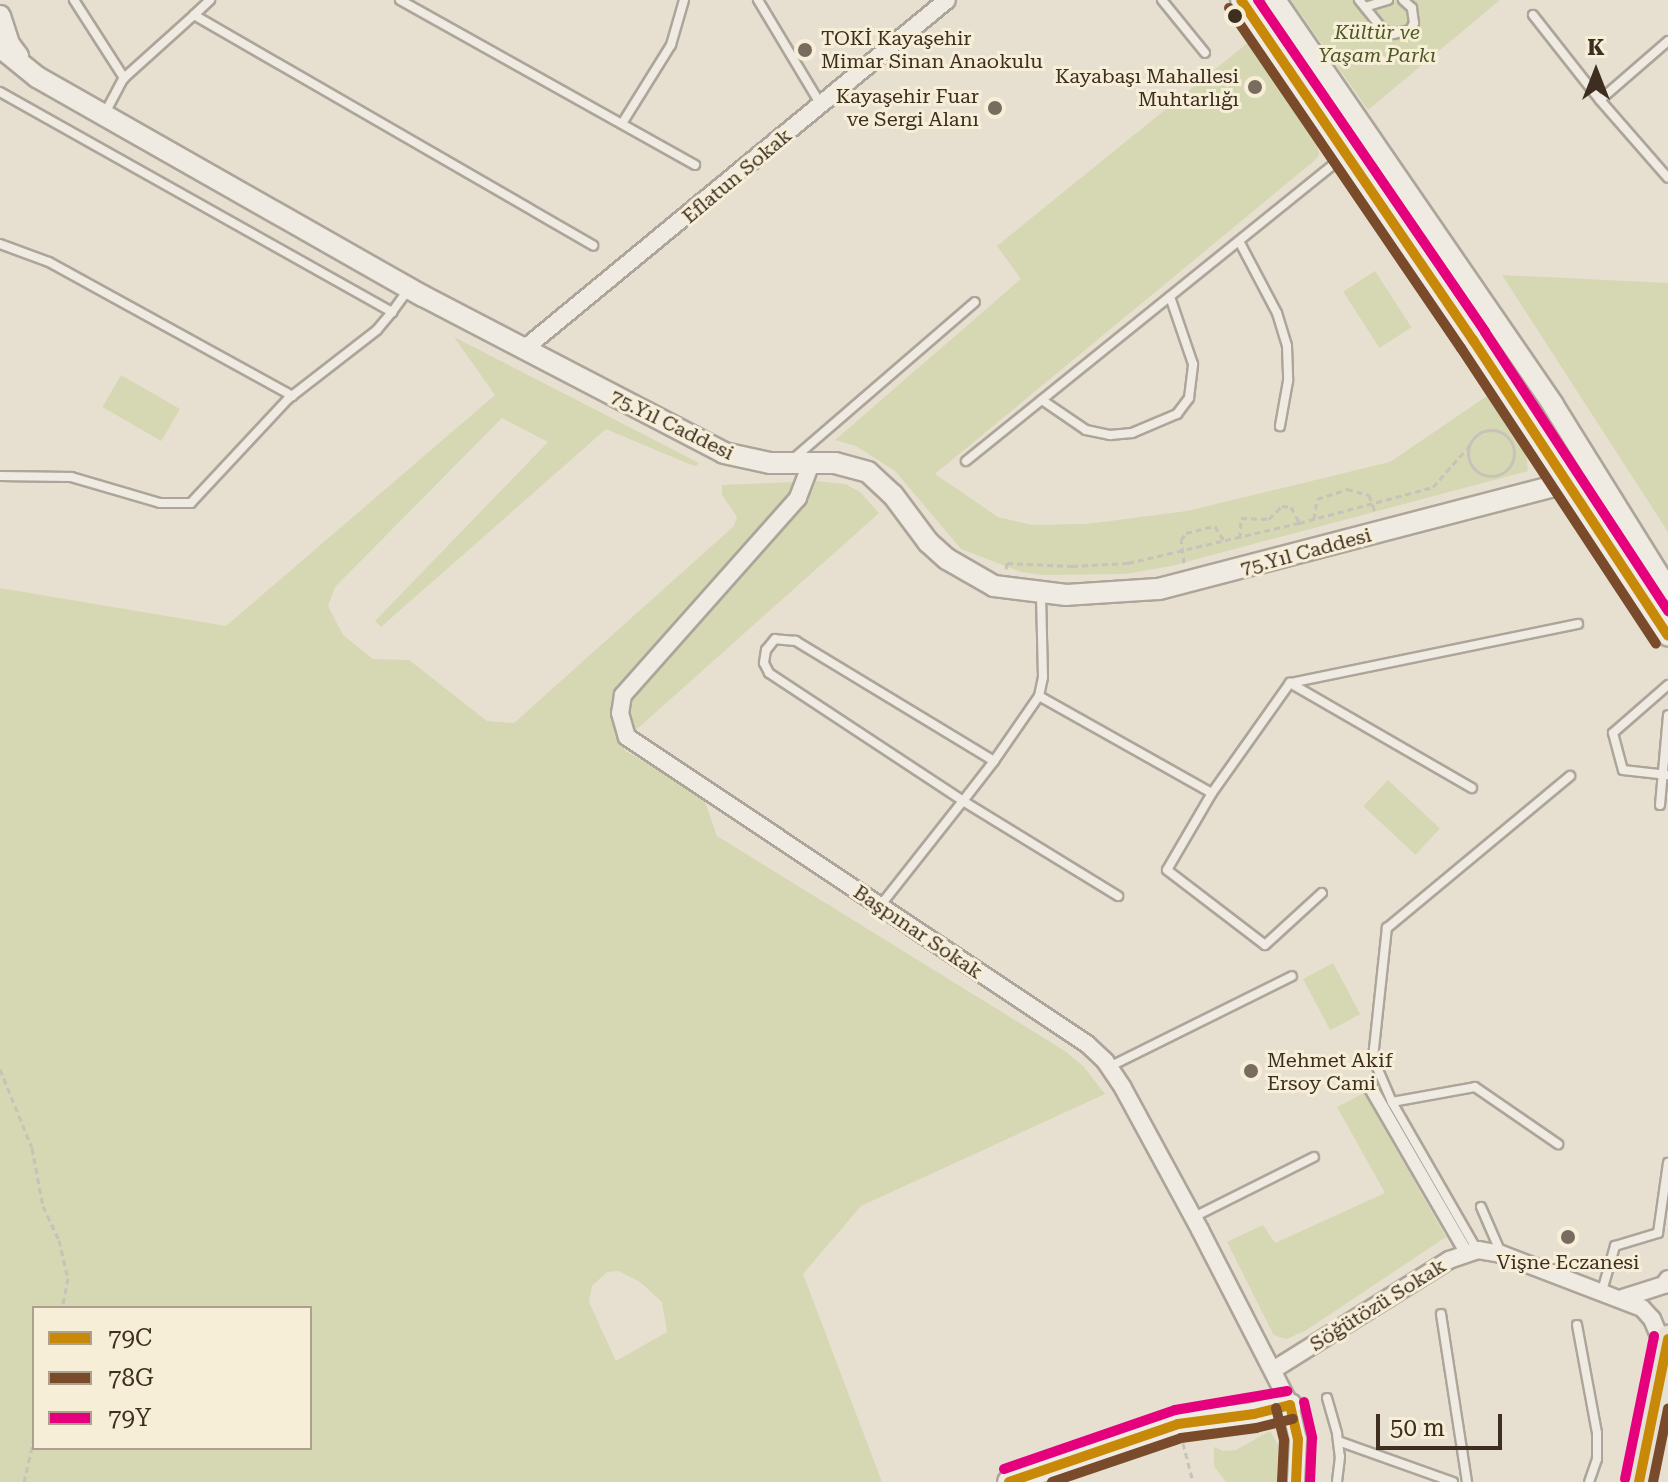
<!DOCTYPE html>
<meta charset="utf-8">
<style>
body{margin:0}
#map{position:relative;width:1668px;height:1482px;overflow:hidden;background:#e7e0d1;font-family:"Roboto Serif",serif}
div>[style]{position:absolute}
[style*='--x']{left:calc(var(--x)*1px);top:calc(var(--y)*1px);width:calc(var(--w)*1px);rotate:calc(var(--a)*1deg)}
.green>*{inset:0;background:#d6d7b3;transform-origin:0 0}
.path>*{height:3px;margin-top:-1.5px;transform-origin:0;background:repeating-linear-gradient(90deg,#c8c2b9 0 6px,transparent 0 10px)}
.path>.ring{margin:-1.5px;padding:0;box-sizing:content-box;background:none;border:3px solid #c8c2b9;border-radius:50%}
.roads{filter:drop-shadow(2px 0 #ada599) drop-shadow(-2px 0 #ada599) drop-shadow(0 2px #ada599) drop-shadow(0 -2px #ada599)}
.service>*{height:8px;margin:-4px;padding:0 4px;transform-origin:4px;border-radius:4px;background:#efebe3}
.pedestrian>*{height:12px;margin:-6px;padding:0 6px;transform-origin:6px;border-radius:6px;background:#efebe3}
.minor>*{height:16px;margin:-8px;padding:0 8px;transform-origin:8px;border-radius:8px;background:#efebe3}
.tertiary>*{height:20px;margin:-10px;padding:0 10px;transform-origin:10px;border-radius:10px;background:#efebe3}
.secondary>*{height:22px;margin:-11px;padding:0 11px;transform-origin:11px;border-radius:11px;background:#efebe3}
.primary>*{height:26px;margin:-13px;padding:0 13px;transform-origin:13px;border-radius:13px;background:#e6e1d4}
.bus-1>*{height:10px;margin:-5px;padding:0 5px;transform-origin:5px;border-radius:5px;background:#c88808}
.bus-2>*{height:10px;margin:-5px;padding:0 5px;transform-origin:5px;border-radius:5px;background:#7a4b2a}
.bus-3>*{height:10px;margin:-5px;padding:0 5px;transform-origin:5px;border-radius:5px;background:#e5007d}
.dots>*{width:22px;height:22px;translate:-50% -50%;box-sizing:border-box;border:4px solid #f7eed8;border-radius:50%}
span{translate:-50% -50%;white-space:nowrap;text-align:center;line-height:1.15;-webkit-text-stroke:6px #f7eed8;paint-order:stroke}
.park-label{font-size:20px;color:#4d5a26;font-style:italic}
.poi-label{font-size:20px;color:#3d2e20}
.left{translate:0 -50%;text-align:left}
.right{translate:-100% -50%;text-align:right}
.street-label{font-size:20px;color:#3d2e20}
.legend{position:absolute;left:32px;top:1306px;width:280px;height:144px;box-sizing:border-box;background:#f7eed8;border:2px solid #ada18e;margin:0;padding:10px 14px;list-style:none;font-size:24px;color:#3d2e20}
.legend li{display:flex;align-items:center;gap:16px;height:40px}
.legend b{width:40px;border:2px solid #ada18e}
.north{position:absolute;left:1556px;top:32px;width:80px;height:80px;-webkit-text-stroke:6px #f7eed8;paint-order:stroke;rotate:0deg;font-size:22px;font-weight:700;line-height:32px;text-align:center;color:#3d2e20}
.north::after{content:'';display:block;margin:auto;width:28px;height:36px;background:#3d2e20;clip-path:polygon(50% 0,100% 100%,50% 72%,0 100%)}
.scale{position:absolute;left:1376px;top:1414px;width:126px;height:36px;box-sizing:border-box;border:4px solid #3d2e20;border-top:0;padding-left:10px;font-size:24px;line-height:28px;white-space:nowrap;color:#3d2e20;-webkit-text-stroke:6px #f7eed8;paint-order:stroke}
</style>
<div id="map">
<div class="green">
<i style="clip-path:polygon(1291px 0,1500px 0,1368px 110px)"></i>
<i style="clip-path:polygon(1250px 41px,1317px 142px,1319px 155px,1314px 161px,935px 474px,998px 517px,1032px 525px,1087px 524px,1187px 511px,1390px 462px,1487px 396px,1526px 454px,1528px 471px,1171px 566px,1125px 574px,1043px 575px,1021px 572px,961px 549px,895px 471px,856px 446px,835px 440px,1021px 279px,997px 246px)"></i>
<i style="left:1375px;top:271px;width:67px;height:38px;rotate:57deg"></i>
<i style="clip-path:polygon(1502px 275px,1668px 283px,1668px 532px)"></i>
<i style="clip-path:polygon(evenodd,454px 337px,699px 463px,696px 466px,689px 464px,606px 429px,381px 627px,375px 621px,548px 442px,502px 418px,335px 587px,328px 606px,343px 635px,373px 659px,409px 660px,487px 721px,514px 723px,734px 526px,737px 517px,722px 495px,722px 485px,816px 481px,845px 484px,860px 492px,879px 513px,628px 737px,624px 750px,692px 789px,704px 799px,717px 836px,1065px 1051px,1084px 1067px,1105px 1094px,861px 1206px,803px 1274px,882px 1482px,0 1482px,0 588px,226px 626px,495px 395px,454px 337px,619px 1271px,640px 1282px,662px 1302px,667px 1332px,616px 1361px,589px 1302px,592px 1286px,607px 1272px,619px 1271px,454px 337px,34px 1308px,310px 1308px,310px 1448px,34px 1448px,34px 1308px)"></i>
<i style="left:121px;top:375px;width:68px;height:37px;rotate:30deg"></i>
<i style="left:1388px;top:780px;width:71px;height:36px;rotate:43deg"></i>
<i style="left:1333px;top:963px;width:58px;height:34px;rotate:62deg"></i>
<i style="clip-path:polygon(1364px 1093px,1446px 1237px,1305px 1331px,1286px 1339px,1279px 1337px,1273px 1334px,1227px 1242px,1263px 1225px,1275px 1243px,1385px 1193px,1337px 1107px)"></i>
<i style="clip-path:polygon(1270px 1431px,1278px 1445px,1277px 1482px,1226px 1482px,1214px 1466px,1214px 1447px,1223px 1451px,1236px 1450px)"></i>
</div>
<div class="path">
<i class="ring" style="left:1468px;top:430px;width:43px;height:43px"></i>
<i style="--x:1314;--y:519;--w:20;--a:-81"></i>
<i style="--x:1317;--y:499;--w:32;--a:-18"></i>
<i style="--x:1347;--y:489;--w:23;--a:15"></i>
<i style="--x:1369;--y:495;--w:20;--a:70"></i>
<i style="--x:1240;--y:538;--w:20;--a:-87"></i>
<i style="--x:1241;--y:518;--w:28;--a:2"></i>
<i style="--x:1269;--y:519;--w:18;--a:-45"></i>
<i style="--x:1282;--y:506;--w:9;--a:6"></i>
<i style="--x:1291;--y:507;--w:17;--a:62"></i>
<i style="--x:1184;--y:563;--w:23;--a:-97"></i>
<i style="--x:1181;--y:540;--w:9;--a:-54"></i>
<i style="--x:1186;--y:533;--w:30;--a:-14"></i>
<i style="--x:1215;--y:526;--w:19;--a:58"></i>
<i style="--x:1006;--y:569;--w:6;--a:-81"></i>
<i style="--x:1007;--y:563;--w:65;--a:2.6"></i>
<i style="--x:1072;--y:566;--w:56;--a:-3.1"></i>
<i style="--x:1128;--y:563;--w:176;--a:-13.2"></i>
<i style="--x:1299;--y:523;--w:139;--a:-15"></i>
<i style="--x:1433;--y:487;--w:57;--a:-48.5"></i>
<i style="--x:0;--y:1069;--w:85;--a:67.9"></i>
<i style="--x:32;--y:1148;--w:59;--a:79.3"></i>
<i style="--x:43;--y:1206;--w:38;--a:65"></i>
<i style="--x:59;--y:1240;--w:39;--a:77"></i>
<i style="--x:68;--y:1278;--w:31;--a:101"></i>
<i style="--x:1183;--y:1443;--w:40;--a:75.6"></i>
<i style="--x:24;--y:1482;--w:45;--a:-77.2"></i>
</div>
<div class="roads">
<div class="service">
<i style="--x:74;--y:0;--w:93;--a:57.3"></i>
<i style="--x:400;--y:0;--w:338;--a:29.2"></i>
<i style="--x:758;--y:0;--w:122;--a:59"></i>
<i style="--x:1162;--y:0;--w:68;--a:50.9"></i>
<i style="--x:1359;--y:0;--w:38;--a:51"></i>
<i style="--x:1383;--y:30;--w:11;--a:22"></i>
<i style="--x:1393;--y:34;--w:17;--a:-13"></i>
<i style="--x:1410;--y:30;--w:8;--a:-60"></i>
<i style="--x:1414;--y:23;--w:15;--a:-98"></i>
<i style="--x:1412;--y:8;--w:12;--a:-138"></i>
<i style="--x:1365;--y:7;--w:24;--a:-17"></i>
<i style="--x:194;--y:15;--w:22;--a:-43"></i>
<i style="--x:1533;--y:15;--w:108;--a:51.8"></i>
<i style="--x:1668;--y:41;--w:90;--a:139.1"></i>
<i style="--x:1600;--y:100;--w:103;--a:48.9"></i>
<i style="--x:0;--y:92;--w:450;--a:29.3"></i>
<i style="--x:392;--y:312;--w:23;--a:130"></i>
<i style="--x:377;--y:330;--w:113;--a:142.2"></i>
<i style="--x:288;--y:399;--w:142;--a:133"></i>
<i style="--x:191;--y:503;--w:31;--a:180"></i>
<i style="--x:160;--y:503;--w:93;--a:-163.7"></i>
<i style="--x:71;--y:477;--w:71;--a:-179.2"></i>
<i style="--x:105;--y:113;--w:40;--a:-62"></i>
<i style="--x:124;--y:78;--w:94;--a:-42"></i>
<i style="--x:194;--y:15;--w:461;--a:30"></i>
<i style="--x:623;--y:122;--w:91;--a:-58.1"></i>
<i style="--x:671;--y:45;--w:47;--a:-73.9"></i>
<i style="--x:1239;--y:241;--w:81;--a:62.2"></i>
<i style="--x:1277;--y:313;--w:34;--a:73"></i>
<i style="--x:1287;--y:346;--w:35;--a:88"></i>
<i style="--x:1288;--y:381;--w:46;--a:100.1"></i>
<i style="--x:0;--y:244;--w:52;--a:20.2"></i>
<i style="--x:49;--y:262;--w:278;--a:28.8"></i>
<i style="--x:392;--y:312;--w:29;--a:-54"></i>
<i style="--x:1042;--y:400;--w:53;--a:34.3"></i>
<i style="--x:1086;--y:430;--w:25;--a:12"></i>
<i style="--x:1110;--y:435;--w:22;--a:-5"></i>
<i style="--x:1132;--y:433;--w:49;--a:-22.9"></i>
<i style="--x:1177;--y:414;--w:20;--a:-53"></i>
<i style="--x:1189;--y:398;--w:34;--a:-83"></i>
<i style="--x:1193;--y:364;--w:71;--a:-108.9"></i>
<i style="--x:793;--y:459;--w:240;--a:-40.8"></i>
<i style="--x:966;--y:461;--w:489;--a:-38.9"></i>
<i style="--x:1290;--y:683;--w:210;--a:30"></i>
<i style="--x:1668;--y:685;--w:73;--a:138.9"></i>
<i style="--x:1613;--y:733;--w:38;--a:75"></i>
<i style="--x:1623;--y:770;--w:45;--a:6.3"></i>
<i style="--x:1039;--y:696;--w:198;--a:29.3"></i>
<i style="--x:1212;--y:793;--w:89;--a:120.3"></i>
<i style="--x:1167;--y:870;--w:123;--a:37.4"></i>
<i style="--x:1265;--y:945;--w:77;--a:-42.4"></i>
<i style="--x:994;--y:761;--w:232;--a:-148.8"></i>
<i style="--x:796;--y:641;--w:21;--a:-175"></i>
<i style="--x:775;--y:639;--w:14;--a:129"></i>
<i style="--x:766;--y:650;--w:13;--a:99"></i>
<i style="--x:764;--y:663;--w:11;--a:63"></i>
<i style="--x:769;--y:673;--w:232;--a:33.4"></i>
<i style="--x:963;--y:801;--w:51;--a:-52.2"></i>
<i style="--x:994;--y:761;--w:79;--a:-55.3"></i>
<i style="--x:1039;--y:696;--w:19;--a:-78"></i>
<i style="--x:1043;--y:677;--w:83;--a:-91.4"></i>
<i style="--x:1212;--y:793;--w:135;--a:-54.7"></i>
<i style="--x:1290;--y:683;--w:294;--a:-11.6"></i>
<i style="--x:1660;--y:805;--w:90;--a:-84.9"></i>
<i style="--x:880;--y:906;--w:134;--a:-51.7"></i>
<i style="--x:963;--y:801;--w:182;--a:31.5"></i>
<i style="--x:1109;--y:1067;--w:204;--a:-26.4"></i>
<i style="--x:1392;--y:1102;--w:84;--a:-10.2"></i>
<i style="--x:1475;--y:1087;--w:101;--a:34.5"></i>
<i style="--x:1481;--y:1207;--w:50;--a:66.5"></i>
<i style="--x:1194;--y:1217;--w:134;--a:-26.6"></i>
<i style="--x:1477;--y:1250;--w:171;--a:-119.9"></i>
<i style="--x:1392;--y:1102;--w:48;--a:-113.4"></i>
<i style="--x:1373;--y:1058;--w:131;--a:-83.9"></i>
<i style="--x:1387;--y:928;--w:238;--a:-39.7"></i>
<i style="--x:1602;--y:1291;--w:47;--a:-73.9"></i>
<i style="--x:1615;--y:1246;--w:45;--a:-16.8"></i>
<i style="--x:1658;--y:1233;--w:71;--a:-81.9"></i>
<i style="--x:1441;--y:1314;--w:170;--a:81.2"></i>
<i style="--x:1577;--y:1325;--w:110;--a:79.5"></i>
<i style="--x:1597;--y:1433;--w:26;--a:90"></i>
<i style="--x:1597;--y:1459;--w:24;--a:109"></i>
<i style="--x:1327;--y:1398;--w:37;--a:74"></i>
<i style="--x:1337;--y:1434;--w:23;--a:83"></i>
<i style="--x:1340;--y:1457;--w:25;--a:97"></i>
<i style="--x:1338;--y:1441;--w:122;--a:19.6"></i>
</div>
<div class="pedestrian">
<i style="--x:1372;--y:1090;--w:187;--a:59.9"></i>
</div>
<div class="minor">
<i style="--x:524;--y:349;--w:548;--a:-39.52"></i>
<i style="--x:812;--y:461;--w:40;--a:111"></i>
<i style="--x:798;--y:498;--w:264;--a:131.6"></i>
<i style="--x:623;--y:695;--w:18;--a:99"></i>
<i style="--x:620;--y:713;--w:25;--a:74"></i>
<i style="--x:627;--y:737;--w:553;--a:33.72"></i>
<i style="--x:1087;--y:1044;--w:25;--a:43"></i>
<i style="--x:1105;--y:1061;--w:32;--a:56"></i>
<i style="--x:1123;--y:1088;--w:162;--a:61.5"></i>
<i style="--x:1200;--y:1230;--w:197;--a:62.8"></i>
<i style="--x:1290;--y:1405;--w:35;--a:77"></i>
<i style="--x:1298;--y:1439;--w:43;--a:92.7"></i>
<i style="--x:1623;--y:1298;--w:43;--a:-17.6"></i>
<i style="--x:1664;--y:1285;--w:7;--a:-56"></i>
<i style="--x:1273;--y:1370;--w:208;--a:-32"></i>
<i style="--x:1449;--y:1260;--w:31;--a:-19"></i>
<i style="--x:1478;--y:1250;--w:23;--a:10"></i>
<i style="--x:1501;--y:1254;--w:151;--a:21"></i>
<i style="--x:1642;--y:1308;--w:15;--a:48"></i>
<i style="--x:1652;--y:1319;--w:34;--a:67"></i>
</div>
<div class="tertiary">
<i style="--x:1241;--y:0;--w:412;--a:55.7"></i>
<i style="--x:1473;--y:340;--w:354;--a:56.6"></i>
<i style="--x:1275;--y:0;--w:491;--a:55.5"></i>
<i style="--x:1553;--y:405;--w:218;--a:58.1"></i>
<i style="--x:0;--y:16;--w:29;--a:72"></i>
<i style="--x:9;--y:44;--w:15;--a:53"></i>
<i style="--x:0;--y:47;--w:48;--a:39"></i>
<i style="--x:37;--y:77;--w:444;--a:29.6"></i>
<i style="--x:423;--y:296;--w:339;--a:27.5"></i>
<i style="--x:724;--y:453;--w:47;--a:12.3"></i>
<i style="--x:770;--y:463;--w:65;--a:0"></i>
<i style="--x:835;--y:463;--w:34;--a:15"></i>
<i style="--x:868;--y:472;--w:34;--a:43"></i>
<i style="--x:893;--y:495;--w:59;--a:53.3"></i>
<i style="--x:928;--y:542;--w:25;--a:42"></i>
<i style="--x:947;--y:559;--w:54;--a:29.9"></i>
<i style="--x:994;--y:586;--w:73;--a:7.1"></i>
<i style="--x:1066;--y:595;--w:93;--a:-3.7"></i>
<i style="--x:1159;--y:589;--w:420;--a:-14.6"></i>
</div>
<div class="secondary">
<i style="--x:1009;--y:1482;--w:179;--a:-18.9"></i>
<i style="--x:1178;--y:1424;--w:77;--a:-7.5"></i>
<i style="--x:1254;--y:1414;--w:37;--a:-14"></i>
</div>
<div class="primary">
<i style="--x:1639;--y:1482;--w:146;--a:-78.5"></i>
</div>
</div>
<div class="bus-1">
<i style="--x:1241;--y:0;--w:412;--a:55.7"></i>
<i style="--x:1473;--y:340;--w:354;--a:56.6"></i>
<i style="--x:1290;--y:1405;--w:35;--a:77"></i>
<i style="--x:1298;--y:1439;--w:43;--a:92.7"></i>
<i style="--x:1009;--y:1482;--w:179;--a:-18.9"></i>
<i style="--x:1178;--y:1424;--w:77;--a:-7.5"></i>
<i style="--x:1254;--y:1414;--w:37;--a:-14"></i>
<i style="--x:1639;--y:1482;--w:146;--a:-78.5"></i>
</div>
<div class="bus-2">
<i style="--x:1229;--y:8;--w:412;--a:55.7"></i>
<i style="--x:1461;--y:348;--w:354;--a:56.6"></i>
<i style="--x:1276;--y:1408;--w:33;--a:76"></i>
<i style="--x:1284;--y:1440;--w:41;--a:92.8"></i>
<i style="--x:1052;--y:1482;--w:136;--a:-18.8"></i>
<i style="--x:1181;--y:1438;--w:76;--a:-7.6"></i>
<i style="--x:1256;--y:1428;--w:38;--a:-14"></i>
<i style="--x:1653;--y:1482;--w:75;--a:-78.4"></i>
</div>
<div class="bus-3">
<i style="--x:1258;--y:0;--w:402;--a:55.6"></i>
<i style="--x:1485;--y:332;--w:334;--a:56.7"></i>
<i style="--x:1304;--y:1402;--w:37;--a:77"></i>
<i style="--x:1312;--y:1438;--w:44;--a:92.6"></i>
<i style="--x:1004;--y:1469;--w:181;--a:-19"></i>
<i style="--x:1175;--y:1410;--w:114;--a:-9.6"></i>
<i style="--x:1625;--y:1479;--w:146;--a:-78.5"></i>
</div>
<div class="dots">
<i style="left:1235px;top:16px;background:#3d2e20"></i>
<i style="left:805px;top:50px;background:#786c5e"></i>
<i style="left:1255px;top:87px;background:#786c5e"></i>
<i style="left:995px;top:108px;background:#786c5e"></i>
<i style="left:1251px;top:1071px;background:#786c5e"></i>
<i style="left:1568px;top:1237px;background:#786c5e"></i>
</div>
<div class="park-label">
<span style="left:1377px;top:44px">Kültür ve<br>Yaşam Parkı</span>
</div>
<div class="poi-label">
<span class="left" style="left:821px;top:50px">TOKİ Kayaşehir<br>Mimar Sinan Anaokulu</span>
<span class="right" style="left:1239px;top:88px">Kayabaşı Mahallesi<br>Muhtarlığı</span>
<span class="right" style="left:979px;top:108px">Kayaşehir Fuar<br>ve Sergi Alanı</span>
<span class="left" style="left:1267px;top:1072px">Mehmet Akif<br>Ersoy Cami</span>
<span style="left:1568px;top:1262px">Vişne Eczanesi</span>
</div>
<div class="street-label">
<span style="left:737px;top:176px;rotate:-40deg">Eflatun Sokak</span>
<span style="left:672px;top:425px;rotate:26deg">75.Yıl Caddesi</span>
<span style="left:1306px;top:552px;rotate:-15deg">75.Yıl Caddesi</span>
<span style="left:918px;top:932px;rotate:34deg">Başpınar Sokak</span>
<span style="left:1378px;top:1305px;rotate:-32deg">Söğütözü Sokak</span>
</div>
<ul class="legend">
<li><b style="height:10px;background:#c88808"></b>79C</li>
<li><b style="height:10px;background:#7a4b2a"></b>78G</li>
<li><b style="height:10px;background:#e5007d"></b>79Y</li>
</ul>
<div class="north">K</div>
<div class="scale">50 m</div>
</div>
